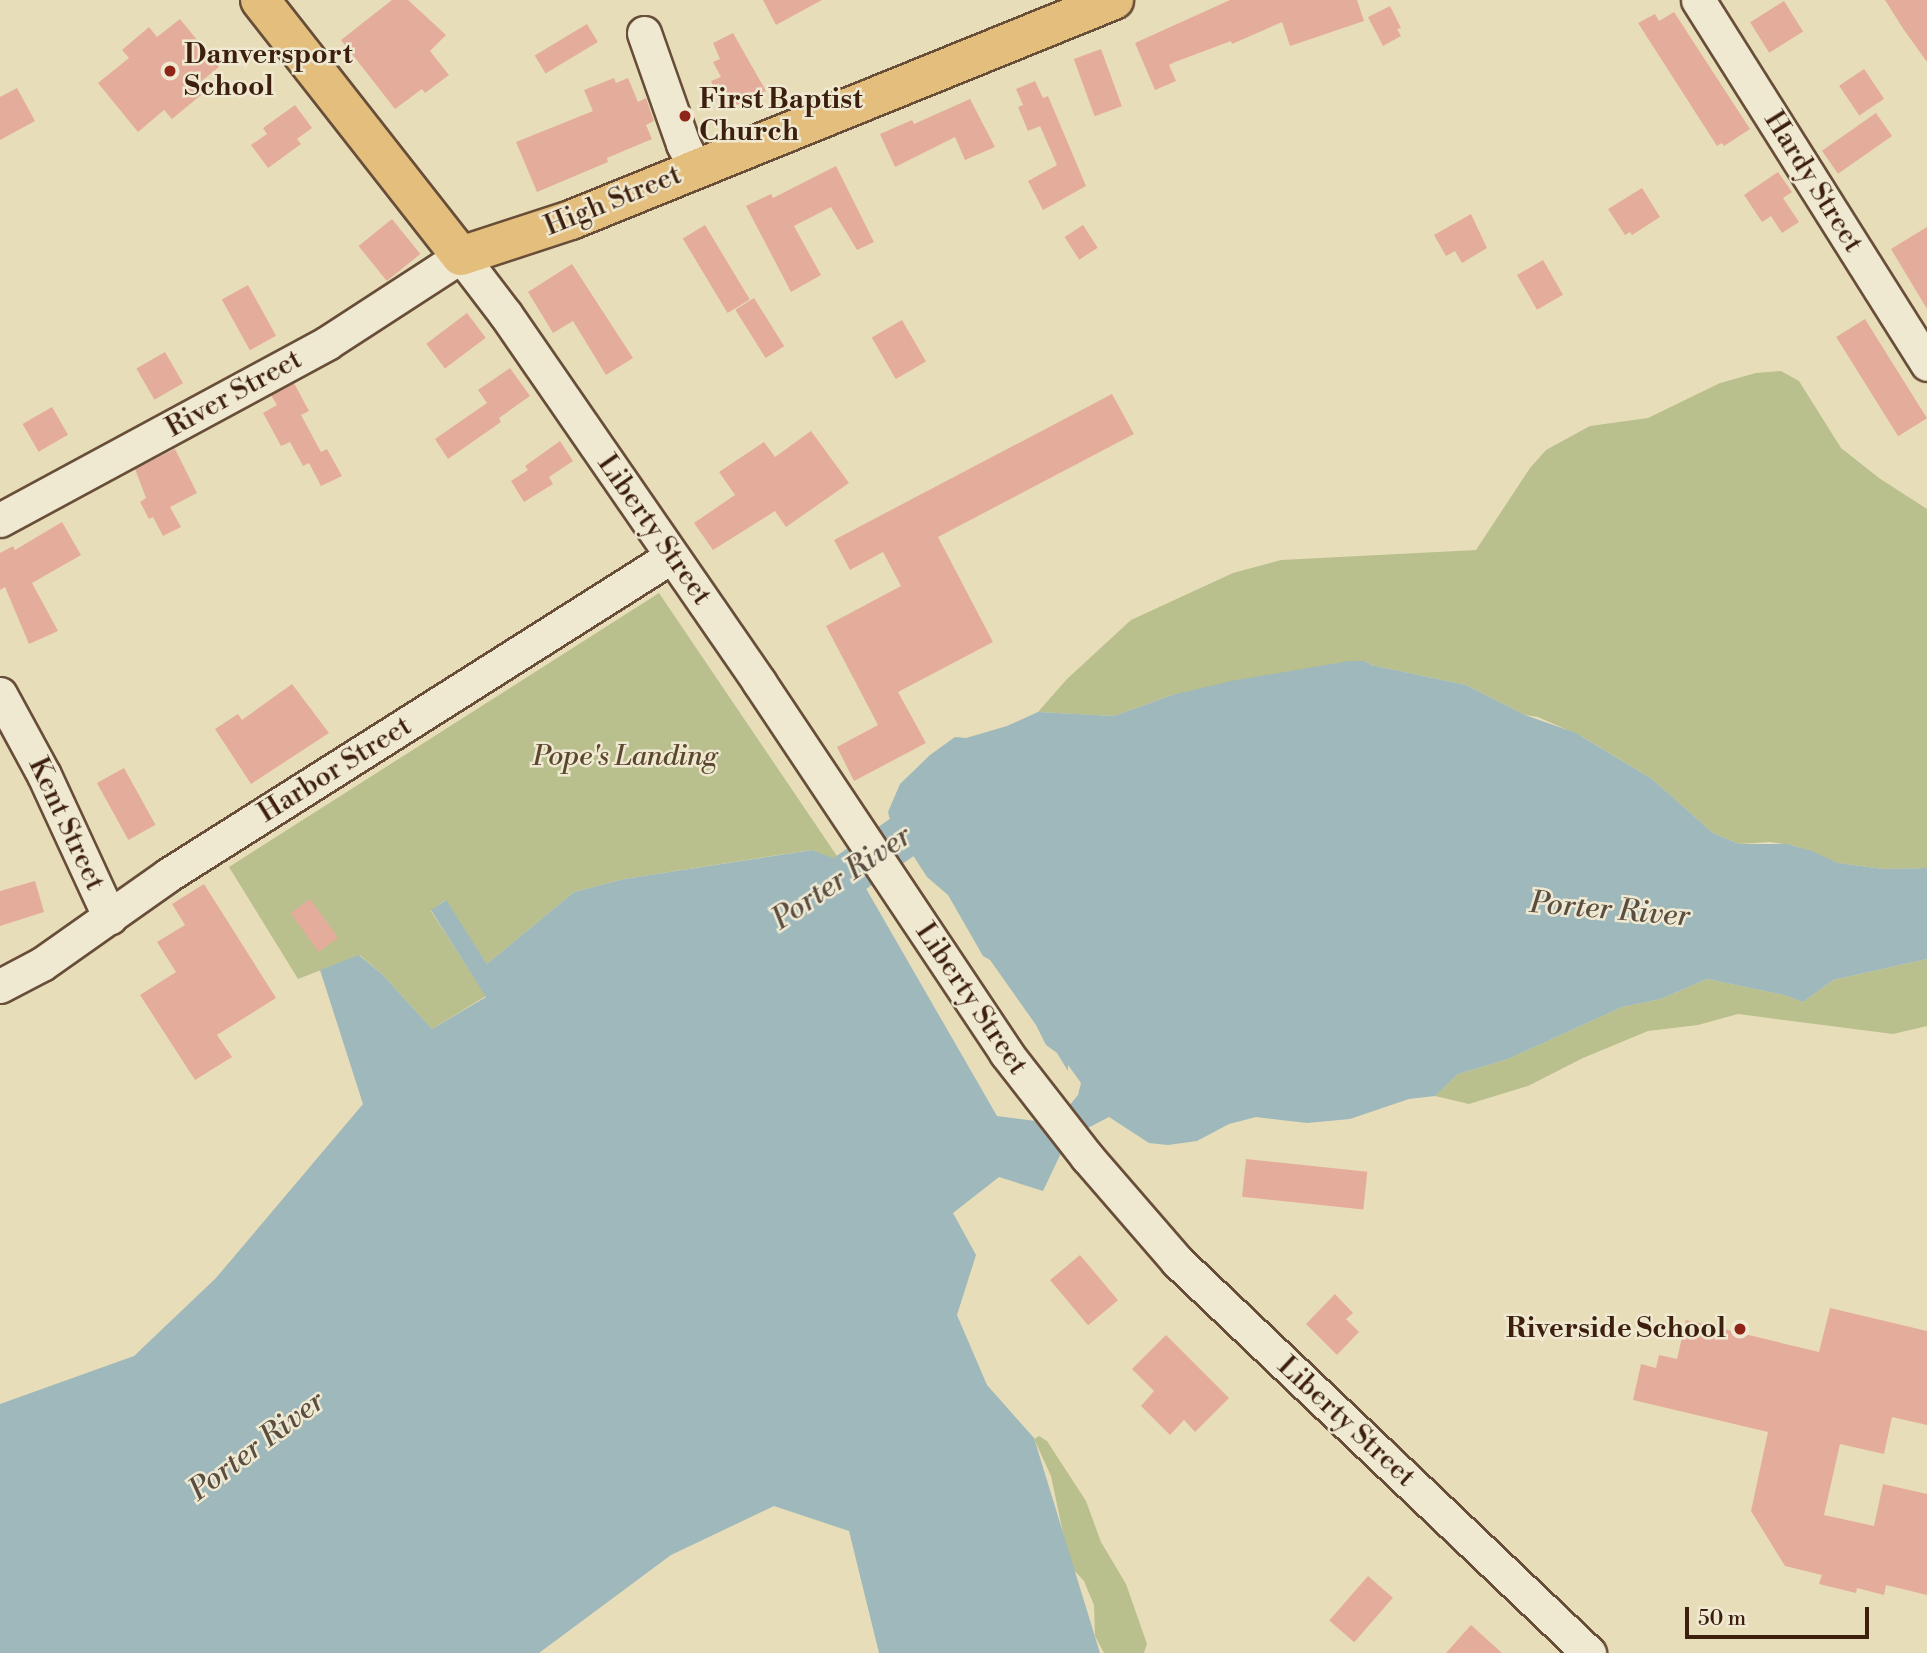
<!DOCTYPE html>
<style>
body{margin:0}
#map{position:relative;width:1927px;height:1653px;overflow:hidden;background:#e8ddb9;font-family:"Libre Bodoni",serif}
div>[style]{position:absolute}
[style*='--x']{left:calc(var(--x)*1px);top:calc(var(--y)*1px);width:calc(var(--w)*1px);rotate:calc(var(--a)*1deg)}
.green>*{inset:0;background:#b9c08d}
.water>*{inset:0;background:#9eb8bb}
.river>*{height:44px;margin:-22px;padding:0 22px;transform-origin:22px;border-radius:22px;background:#9eb8bb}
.building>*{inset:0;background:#e4ad9b;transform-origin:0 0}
.roads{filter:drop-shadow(2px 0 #684e39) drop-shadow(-2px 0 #684e39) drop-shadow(0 2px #684e39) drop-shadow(0 -2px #684e39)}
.minor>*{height:33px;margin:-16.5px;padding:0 16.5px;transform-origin:16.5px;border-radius:16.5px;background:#f0e9d2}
.major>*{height:38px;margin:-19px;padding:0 19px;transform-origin:19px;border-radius:19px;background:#e4be7c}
.dots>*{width:19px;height:19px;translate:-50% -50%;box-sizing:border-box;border:4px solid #f0e9d2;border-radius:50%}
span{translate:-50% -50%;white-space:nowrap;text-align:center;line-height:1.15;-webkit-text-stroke:5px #f0e9d2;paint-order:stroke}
.poi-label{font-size:28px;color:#3d1f0e;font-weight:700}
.left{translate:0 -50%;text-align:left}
.right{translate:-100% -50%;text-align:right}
.street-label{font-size:28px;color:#3d1f0e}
.park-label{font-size:28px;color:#5c472e;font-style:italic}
.water-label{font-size:30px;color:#5a4d42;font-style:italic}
.scale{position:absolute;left:1685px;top:1607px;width:184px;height:32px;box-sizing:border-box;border:4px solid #3d1f0e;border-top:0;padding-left:9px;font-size:21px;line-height:24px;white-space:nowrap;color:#3d1f0e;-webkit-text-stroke:5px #f0e9d2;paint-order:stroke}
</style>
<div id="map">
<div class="green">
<i style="clip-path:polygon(1781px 371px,1799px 381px,1841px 448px,1879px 478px,1927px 509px,1927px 868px,1883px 869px,1838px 863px,1795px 846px,1770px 842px,1739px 844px,1713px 833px,1652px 779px,1583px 737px,1538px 717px,1525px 715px,1466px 685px,1371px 665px,1365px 661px,1172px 695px,1114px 716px,1038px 712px,1067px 679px,1131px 620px,1233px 573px,1281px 560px,1476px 550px,1530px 468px,1546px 450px,1590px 426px,1648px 418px,1720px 383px,1756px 373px)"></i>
<i style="clip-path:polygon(659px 593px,841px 862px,811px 850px,624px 879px,574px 892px,487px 964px,445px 900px,431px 911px,486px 996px,432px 1029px,383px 975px,360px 955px,298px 979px,229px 867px)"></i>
<i style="clip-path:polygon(1927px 959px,1927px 1026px,1893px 1034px,1738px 1014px,1698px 1025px,1648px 1031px,1583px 1058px,1528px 1086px,1469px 1104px,1435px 1096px,1458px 1074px,1508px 1059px,1622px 1007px,1661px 999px,1707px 979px,1784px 995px,1803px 1002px,1833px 980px)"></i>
<i style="clip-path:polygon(1039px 1436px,1047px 1441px,1086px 1501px,1101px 1542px,1126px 1584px,1147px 1644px,1144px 1653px,1104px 1653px,1095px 1636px,1094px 1605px,1084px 1581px,1070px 1566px,1051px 1476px,1034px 1439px)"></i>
</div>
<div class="water">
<i style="clip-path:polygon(1349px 661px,1365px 661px,1371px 665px,1466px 685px,1525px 715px,1576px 733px,1652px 779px,1713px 833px,1739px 844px,1787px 844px,1812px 851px,1838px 863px,1883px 869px,1927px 868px,1927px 959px,1833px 980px,1803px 1002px,1784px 995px,1707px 979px,1661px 999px,1622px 1007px,1508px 1059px,1458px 1074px,1435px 1096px,1409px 1099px,1350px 1119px,1307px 1123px,1256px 1117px,1229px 1124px,1197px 1141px,1168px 1145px,1149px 1143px,1109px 1117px,1084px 1130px,1062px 1151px,1043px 1191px,999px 1177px,953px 1213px,976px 1255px,957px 1315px,987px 1385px,1034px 1438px,1100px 1653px,879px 1653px,849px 1531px,774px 1506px,671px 1555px,539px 1653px,0 1653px,0 1404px,134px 1356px,216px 1278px,363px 1104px,320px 970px,359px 955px,383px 975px,432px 1029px,486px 997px,431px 910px,446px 900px,487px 964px,574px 892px,624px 879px,812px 850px,853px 866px,997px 1116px,1036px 1121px,1069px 1106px,1078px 1095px,1081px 1083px,1068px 1065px,1068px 1071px,1057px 1053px,1046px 1045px,1036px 1025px,990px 960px,983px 956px,948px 895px,927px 877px,890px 820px,888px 812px,900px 784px,930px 755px,955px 737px,966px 738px,1007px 726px,1038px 712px,1114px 716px,1172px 695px,1231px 681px)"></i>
</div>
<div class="river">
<i style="--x:806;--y:904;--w:175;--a:-34.8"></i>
</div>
<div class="building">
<i style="clip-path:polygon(392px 0,408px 0,446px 35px,430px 51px,449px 75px,425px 93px,422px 89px,395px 109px,341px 40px)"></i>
<i style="clip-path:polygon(763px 0,822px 0,776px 25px)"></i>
<i style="clip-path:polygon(1230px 0,1357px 0,1364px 21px,1290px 46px,1282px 22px,1232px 44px,1231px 41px,1175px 62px,1169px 65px,1176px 81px,1155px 90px,1135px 43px)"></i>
<i style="clip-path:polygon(1885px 0,1927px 0,1927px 62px,1904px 30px)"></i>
<i style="left:1784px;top:1px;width:36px;height:40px;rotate:58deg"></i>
<i style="clip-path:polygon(1390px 6px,1401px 28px,1397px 29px,1401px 36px,1383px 46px,1368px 17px)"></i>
<i style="clip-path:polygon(1674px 12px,1750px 129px,1724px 146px,1722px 143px,1717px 146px,1638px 23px,1655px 14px,1659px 21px)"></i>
<i style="clip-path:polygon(180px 19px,219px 67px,194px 87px,201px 95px,172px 119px,164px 110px,138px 132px,98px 83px,129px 58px,122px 50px,149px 27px,157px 37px)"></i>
<i style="left:587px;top:24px;width:21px;height:61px;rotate:59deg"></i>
<i style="clip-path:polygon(733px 33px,766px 91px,725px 111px,711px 81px,721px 77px,713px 62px,720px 59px,713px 43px)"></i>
<i style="left:1101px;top:49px;width:61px;height:29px;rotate:70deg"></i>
<i style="left:1864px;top:69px;width:36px;height:30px;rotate:56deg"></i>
<i style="clip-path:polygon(614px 78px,616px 83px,628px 78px,638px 102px,646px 98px,654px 121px,646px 125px,652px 139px,607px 158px,608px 162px,537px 192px,516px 142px,593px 111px,584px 90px)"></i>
<i style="clip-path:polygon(1035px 81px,1043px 98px,1048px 96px,1086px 186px,1043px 210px,1028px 181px,1057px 165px,1040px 126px,1028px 131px,1018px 107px,1023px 105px,1016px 89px)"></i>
<i style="clip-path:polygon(17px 88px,35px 121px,0 140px,0 97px)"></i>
<i style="clip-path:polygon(970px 99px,995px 147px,965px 160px,955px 137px,895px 167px,880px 134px,912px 120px,914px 124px)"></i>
<i style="clip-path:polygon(295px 105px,312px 128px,297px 139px,301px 144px,268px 168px,251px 145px,267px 134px,263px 128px)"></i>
<i style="left:1876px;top:113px;width:28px;height:66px;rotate:55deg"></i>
<i style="clip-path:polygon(836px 166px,874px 242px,857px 250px,831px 207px,794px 226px,821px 275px,791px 292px,746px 206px,771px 194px,773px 198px)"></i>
<i style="clip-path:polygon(1778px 172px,1792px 192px,1783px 198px,1799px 222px,1782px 233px,1771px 216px,1762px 222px,1744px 195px)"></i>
<i style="clip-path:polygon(1642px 188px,1660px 217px,1632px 235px,1630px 232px,1625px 235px,1608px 209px)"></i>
<i style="clip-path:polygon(1471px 214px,1487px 248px,1462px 263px,1455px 251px,1446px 256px,1434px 235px)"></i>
<i style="left:392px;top:219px;width:45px;height:43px;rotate:51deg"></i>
<i style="left:705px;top:225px;width:87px;height:26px;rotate:59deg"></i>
<i style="left:1083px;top:225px;width:27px;height:22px;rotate:57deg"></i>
<i style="clip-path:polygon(1927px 227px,1927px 309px,1891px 249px)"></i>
<i style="left:1543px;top:260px;width:40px;height:30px;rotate:60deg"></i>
<i style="clip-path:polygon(572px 264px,633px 358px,606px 375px,573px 321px,553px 333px,528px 292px)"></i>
<i style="left:248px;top:285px;width:58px;height:30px;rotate:61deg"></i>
<i style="left:754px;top:298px;width:57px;height:22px;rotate:58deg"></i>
<i style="left:467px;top:313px;width:31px;height:51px;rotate:53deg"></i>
<i style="left:1865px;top:319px;width:117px;height:34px;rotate:58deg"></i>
<i style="left:902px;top:320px;width:48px;height:35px;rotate:60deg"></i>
<i style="left:165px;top:352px;width:36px;height:33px;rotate:60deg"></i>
<i style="clip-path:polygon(510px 368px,530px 396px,499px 418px,501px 422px,448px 459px,435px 439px,487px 403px,478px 390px)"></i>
<i style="clip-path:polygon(294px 383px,309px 411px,301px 415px,321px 452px,327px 449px,342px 476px,321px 486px,309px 463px,303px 466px,290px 442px,281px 446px,263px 413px,277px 405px,271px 395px)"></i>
<i style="clip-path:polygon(1112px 394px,1134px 434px,938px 537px,993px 642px,898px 692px,926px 743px,854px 781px,837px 747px,878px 725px,826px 626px,901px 586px,883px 552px,850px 570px,834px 540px)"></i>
<i style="left:52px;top:407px;width:32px;height:34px;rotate:60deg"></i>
<i style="clip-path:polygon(811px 431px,849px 483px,786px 527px,775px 511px,713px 550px,694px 523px,735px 495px,719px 472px,764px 442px,775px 457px)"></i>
<i style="clip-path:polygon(560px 441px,573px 461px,549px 477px,553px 484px,524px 502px,511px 481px,528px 470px,525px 466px)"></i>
<i style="clip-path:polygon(175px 449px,197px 493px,170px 507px,181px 527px,163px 536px,153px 517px,149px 519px,140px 502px,146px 498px,135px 469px)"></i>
<i style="clip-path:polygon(62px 522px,81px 555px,32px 583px,58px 631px,29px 644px,5px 587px,0 590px,0 553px,13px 546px,15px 550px)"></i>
<i style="clip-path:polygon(292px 684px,329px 733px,251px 784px,215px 729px,238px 714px,242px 720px)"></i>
<i style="left:124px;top:768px;width:65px;height:31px;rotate:61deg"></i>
<i style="clip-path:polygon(35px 881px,44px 912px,0 926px,0 891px)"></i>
<i style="clip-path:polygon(204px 884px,276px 998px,217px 1035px,232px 1057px,195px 1080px,140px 995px,176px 972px,157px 942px,185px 925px,172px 904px)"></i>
<i style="left:310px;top:899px;width:48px;height:24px;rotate:54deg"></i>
<i style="left:1246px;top:1159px;width:122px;height:38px;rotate:6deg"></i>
<i style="left:1080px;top:1255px;width:59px;height:39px;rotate:50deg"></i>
<i style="clip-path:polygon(1335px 1294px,1353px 1313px,1346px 1319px,1359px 1332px,1337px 1355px,1306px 1324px)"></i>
<i style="clip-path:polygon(1830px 1308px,1927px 1331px,1927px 1425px,1892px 1417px,1884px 1454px,1840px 1444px,1824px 1515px,1874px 1526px,1883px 1484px,1927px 1494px,1927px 1595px,1886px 1585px,1884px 1595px,1857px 1588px,1856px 1593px,1819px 1584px,1822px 1575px,1785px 1566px,1751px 1511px,1768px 1432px,1633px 1400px,1641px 1364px,1656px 1368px,1659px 1355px,1677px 1359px,1686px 1320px,1819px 1352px)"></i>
<i style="clip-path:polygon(1166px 1335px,1229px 1398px,1195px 1432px,1184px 1420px,1170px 1435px,1141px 1406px,1154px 1391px,1132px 1369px)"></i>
<i style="left:1368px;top:1576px;width:33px;height:59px;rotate:41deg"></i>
<i style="clip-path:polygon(1471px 1625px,1502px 1653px,1446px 1653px)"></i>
</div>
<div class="roads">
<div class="minor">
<i style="--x:1698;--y:0;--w:430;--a:57.8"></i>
<i style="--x:644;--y:33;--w:118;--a:70.6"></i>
<i style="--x:683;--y:144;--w:28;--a:63"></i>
<i style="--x:0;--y:520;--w:372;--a:-28.4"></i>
<i style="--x:327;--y:343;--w:160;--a:-33"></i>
<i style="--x:461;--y:256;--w:74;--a:52.7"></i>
<i style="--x:506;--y:315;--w:446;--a:55.4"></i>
<i style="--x:759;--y:682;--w:446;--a:56.3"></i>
<i style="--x:1006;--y:1053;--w:132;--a:52.1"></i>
<i style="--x:1087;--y:1157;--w:138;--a:49.1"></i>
<i style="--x:1177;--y:1261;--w:569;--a:43.58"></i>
<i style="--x:0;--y:694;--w:92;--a:61.5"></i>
<i style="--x:44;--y:775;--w:157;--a:65.2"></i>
<i style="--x:0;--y:986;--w:47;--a:-27.6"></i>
<i style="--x:42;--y:964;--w:154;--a:-35.2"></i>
<i style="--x:168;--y:875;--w:596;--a:-32.33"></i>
</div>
<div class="major">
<i style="--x:260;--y:0;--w:325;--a:51.9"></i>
<i style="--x:461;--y:256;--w:116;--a:-18.1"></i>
<i style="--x:571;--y:220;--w:586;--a:-22.06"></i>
</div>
</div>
<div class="dots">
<i style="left:170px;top:71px;background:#8f2418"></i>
<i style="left:685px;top:116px;background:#8f2418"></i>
<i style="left:1740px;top:1329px;background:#8f2418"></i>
</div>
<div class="poi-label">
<span class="left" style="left:184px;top:71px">Danversport<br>School</span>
<span class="left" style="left:699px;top:116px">First Baptist<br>Church</span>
<span class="right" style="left:1726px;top:1329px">Riverside School</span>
</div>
<div class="street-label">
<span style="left:1813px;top:182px;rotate:58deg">Hardy Street</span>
<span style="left:613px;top:201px;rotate:-22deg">High Street</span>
<span style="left:234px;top:394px;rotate:-29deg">River Street</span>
<span style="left:654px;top:530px;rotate:55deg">Liberty Street</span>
<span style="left:335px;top:770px;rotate:-32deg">Harbor Street</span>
<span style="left:66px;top:824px;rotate:65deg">Kent Street</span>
<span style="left:971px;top:999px;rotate:56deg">Liberty Street</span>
<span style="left:1346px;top:1422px;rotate:43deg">Liberty Street</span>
</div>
<div class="park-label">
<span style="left:625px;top:757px">Pope's Landing</span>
</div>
<div class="water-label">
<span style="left:842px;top:878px;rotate:-34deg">Porter River</span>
<span style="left:1610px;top:910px;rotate:5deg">Porter River</span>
<span style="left:257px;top:1446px;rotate:-37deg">Porter River</span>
</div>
<div class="scale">50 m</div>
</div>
